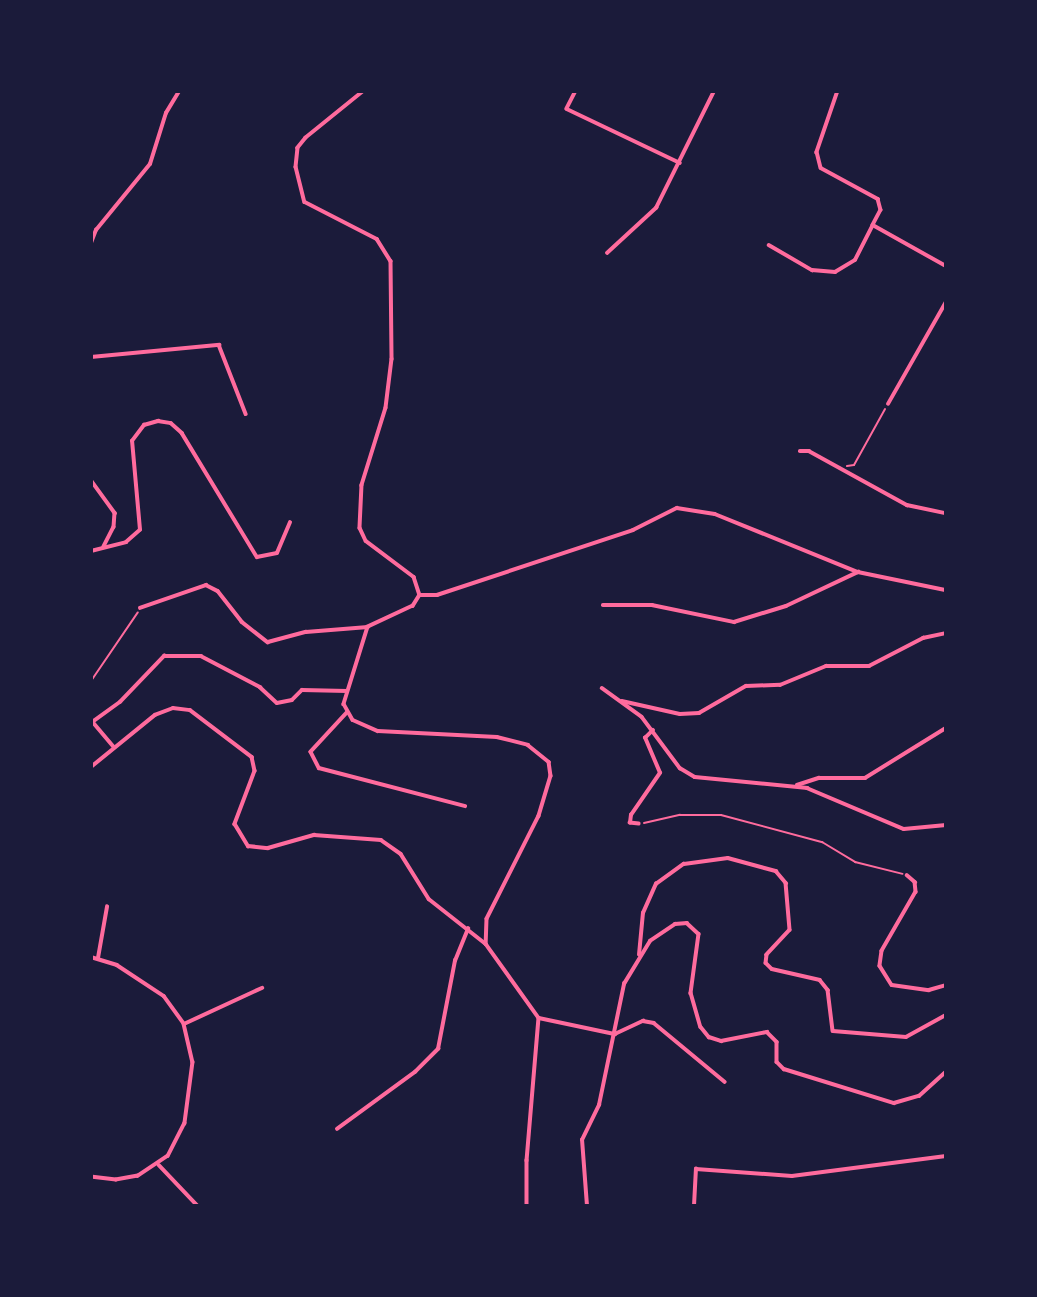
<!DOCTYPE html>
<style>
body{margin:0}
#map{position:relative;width:1037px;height:1297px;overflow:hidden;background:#1b1b3a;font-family:"Alegreya Sans",sans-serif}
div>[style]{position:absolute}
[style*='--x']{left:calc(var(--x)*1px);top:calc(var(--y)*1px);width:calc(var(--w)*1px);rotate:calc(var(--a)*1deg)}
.path>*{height:2px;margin:-1px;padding:0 1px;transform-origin:1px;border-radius:1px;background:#ff6b9d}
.minor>*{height:3.5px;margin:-1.75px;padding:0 1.75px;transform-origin:1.75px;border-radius:1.75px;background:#ff6b9d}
span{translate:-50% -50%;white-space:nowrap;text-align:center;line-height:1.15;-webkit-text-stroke:7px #1b1b3a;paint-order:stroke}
.frame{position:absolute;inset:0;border:93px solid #1b1b3a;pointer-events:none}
</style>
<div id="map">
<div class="path">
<i style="--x:847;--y:466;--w:7;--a:-8"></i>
<i style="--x:854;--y:465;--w:64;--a:-61"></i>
<i style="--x:91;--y:681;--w:83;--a:-55.7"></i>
<i style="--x:644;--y:823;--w:37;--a:-13"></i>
<i style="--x:680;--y:815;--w:41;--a:0"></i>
<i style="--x:721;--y:815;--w:105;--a:15"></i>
<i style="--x:822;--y:842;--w:39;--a:31"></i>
<i style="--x:855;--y:862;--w:49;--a:14"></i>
</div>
<div class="minor">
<i style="--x:364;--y:91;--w:75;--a:141"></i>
<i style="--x:306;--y:138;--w:13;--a:129"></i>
<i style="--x:298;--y:148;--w:19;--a:96"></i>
<i style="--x:296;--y:167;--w:36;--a:76"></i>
<i style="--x:305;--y:202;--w:81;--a:27.2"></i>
<i style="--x:377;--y:239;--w:26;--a:58"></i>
<i style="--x:391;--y:261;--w:98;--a:89.4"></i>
<i style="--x:392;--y:359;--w:49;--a:97"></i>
<i style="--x:386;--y:408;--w:81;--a:107.3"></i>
<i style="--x:362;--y:485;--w:43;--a:92.7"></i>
<i style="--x:360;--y:528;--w:14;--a:65"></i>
<i style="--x:366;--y:541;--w:60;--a:36.9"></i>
<i style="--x:414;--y:577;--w:19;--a:72"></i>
<i style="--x:420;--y:595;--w:13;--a:122"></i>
<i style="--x:413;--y:606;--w:50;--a:155"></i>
<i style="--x:368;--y:627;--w:81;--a:107.3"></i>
<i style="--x:344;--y:704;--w:18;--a:61"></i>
<i style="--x:353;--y:720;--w:27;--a:24"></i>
<i style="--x:378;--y:731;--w:119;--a:2.9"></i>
<i style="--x:497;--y:737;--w:32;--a:14"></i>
<i style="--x:528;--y:745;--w:27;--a:39"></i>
<i style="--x:549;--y:762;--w:14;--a:82"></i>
<i style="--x:551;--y:776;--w:42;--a:106.7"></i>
<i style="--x:539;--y:816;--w:115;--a:116.8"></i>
<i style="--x:487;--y:919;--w:25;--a:92"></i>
<i style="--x:486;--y:944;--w:91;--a:54.4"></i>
<i style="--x:539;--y:1018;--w:143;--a:94.8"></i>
<i style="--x:527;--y:1160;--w:46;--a:90"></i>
<i style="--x:576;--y:91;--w:20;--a:117"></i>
<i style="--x:567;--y:109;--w:125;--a:25.5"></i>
<i style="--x:838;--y:91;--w:65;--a:109"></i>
<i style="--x:817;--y:152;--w:16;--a:76"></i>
<i style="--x:821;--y:168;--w:65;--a:28.5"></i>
<i style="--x:878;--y:199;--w:11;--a:75"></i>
<i style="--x:881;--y:210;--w:17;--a:118"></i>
<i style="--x:873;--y:225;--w:84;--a:29.3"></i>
<i style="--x:91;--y:243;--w:14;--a:-69"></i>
<i style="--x:96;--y:230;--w:85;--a:-50.7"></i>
<i style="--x:150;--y:164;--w:53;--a:-72.6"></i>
<i style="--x:166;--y:113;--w:26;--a:-59"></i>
<i style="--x:769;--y:245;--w:50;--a:30.2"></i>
<i style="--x:812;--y:270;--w:23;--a:5"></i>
<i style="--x:835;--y:272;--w:23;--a:-31"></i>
<i style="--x:855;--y:260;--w:39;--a:-63"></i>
<i style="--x:607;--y:253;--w:67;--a:-42.6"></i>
<i style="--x:656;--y:208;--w:131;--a:-63.6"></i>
<i style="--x:91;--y:357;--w:129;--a:-5.4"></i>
<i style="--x:219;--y:345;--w:74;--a:68.6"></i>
<i style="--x:888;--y:404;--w:117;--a:-60.4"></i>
<i style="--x:800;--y:451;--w:9;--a:0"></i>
<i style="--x:809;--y:451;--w:112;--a:28.9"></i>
<i style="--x:907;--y:505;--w:40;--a:12"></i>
<i style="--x:91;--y:480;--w:41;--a:54"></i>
<i style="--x:115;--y:513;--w:14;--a:94"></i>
<i style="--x:114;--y:527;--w:22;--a:117"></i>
<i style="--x:91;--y:551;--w:36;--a:-14"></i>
<i style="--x:126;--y:542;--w:18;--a:-41"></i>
<i style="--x:140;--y:530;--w:89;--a:-95.1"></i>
<i style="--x:132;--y:441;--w:20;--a:-53"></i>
<i style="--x:144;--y:425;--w:15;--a:-16"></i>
<i style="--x:158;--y:421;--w:13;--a:9"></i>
<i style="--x:171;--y:423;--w:15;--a:42"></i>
<i style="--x:182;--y:433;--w:145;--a:58.8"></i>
<i style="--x:257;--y:557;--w:20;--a:-11"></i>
<i style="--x:277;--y:553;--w:33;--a:-67"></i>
<i style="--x:420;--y:595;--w:17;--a:0"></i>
<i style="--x:437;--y:595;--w:206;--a:-18.3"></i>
<i style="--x:633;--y:530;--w:49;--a:-26.6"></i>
<i style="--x:677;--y:508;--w:38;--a:9"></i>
<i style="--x:715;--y:514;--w:154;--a:22.1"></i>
<i style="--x:603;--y:605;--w:49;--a:0"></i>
<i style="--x:652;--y:605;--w:84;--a:11.7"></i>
<i style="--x:734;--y:622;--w:54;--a:-17.1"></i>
<i style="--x:786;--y:606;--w:80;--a:-25.3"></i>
<i style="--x:858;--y:572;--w:90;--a:11.6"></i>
<i style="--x:140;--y:608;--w:70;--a:-19.2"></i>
<i style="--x:206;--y:585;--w:13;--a:27"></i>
<i style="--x:218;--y:591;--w:39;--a:52"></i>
<i style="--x:242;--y:622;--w:33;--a:38"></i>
<i style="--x:268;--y:642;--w:39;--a:-15"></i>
<i style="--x:306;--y:632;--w:62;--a:-4.6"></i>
<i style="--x:602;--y:688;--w:49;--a:35.9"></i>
<i style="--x:642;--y:717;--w:64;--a:53.3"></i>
<i style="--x:680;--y:768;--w:17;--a:31"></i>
<i style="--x:695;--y:777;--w:113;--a:5.6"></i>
<i style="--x:807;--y:788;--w:105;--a:22.9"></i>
<i style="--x:904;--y:829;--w:42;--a:-5.4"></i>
<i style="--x:622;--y:701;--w:59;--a:12.6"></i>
<i style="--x:680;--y:714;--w:19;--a:-3"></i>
<i style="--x:699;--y:713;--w:54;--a:-29.9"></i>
<i style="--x:746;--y:686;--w:34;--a:-2"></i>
<i style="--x:780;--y:685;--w:50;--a:-22.4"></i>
<i style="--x:826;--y:666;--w:43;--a:0"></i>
<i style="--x:869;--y:666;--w:61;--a:-27.4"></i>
<i style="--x:923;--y:638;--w:24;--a:-12"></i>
<i style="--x:347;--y:713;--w:53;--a:132.7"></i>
<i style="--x:311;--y:752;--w:18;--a:63"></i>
<i style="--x:319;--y:768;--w:151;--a:14.6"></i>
<i style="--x:93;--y:722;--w:33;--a:50"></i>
<i style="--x:91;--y:723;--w:36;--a:-36"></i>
<i style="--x:120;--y:702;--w:64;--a:-46.3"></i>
<i style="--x:164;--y:656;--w:37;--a:0"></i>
<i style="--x:201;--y:656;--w:67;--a:27.7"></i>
<i style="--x:260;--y:687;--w:23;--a:43"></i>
<i style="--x:277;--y:703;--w:15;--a:-11"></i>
<i style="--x:292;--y:700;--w:14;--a:-45"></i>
<i style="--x:302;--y:690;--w:45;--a:1.3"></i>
<i style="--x:91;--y:767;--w:82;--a:-39.1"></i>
<i style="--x:155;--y:715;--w:19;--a:-21"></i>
<i style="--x:173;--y:708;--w:17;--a:7"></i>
<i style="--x:190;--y:710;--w:78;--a:37.2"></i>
<i style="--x:252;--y:757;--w:14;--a:78"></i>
<i style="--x:255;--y:771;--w:57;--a:110.7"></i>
<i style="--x:235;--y:824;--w:26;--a:59"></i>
<i style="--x:248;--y:846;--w:20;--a:6"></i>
<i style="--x:268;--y:848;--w:48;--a:-15.8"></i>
<i style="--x:314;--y:835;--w:67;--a:4.3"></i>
<i style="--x:381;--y:840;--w:24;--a:35"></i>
<i style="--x:401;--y:854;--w:53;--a:58.1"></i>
<i style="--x:429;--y:899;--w:73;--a:38.3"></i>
<i style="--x:797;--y:785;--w:23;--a:-18"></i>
<i style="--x:819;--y:778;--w:46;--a:0"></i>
<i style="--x:865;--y:778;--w:95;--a:-31.7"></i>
<i style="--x:639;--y:824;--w:9;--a:-174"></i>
<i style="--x:630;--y:823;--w:8;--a:-83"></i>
<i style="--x:631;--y:815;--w:51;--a:-55.4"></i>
<i style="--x:660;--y:773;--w:38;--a:-113"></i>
<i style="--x:645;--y:738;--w:11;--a:-45"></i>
<i style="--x:907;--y:875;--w:11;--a:41"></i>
<i style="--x:915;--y:882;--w:10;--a:84"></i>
<i style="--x:916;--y:892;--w:68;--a:120"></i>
<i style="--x:882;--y:951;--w:15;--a:98"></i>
<i style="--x:880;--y:966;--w:22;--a:58"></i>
<i style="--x:892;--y:985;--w:37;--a:8"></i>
<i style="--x:929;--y:990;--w:18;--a:-16"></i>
<i style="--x:639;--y:955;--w:42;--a:-84.6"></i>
<i style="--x:643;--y:913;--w:32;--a:-66"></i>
<i style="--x:656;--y:884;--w:34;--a:-36"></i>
<i style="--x:684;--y:864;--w:44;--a:-7.8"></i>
<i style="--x:728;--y:858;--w:50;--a:15.2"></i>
<i style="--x:776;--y:871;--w:16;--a:50"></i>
<i style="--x:786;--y:883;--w:47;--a:85.1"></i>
<i style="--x:790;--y:930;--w:34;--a:133"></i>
<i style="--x:767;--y:955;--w:8;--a:97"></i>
<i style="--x:766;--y:963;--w:8;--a:45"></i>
<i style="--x:772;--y:969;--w:49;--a:12.9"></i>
<i style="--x:820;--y:980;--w:13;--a:51"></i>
<i style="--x:828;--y:990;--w:41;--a:83"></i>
<i style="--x:833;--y:1031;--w:73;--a:4.7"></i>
<i style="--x:906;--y:1037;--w:46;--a:-28.8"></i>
<i style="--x:91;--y:957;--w:27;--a:17"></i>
<i style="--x:117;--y:965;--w:56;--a:33.4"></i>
<i style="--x:164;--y:996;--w:34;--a:54"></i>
<i style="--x:184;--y:1024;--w:39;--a:77"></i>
<i style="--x:193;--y:1062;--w:62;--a:97.5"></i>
<i style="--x:185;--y:1123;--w:37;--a:117"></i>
<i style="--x:168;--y:1156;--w:36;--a:146"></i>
<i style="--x:138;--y:1176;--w:22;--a:170"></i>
<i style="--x:116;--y:1180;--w:25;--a:-173"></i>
<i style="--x:98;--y:958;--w:52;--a:-80"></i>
<i style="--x:539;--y:1018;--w:78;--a:11.9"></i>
<i style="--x:184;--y:1024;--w:86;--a:-24.8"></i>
<i style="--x:617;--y:1033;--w:29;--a:-25"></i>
<i style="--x:643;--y:1021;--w:11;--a:10"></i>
<i style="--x:654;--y:1023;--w:92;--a:39.7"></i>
<i style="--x:337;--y:1129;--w:97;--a:-36.2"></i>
<i style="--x:415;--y:1072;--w:33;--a:-45"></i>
<i style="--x:438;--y:1049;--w:90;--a:-79.1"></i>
<i style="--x:455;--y:961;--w:35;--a:-68"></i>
<i style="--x:159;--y:1165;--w:57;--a:46.4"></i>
<i style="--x:587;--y:1206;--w:66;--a:-94.3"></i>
<i style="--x:582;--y:1140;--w:39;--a:-64"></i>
<i style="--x:599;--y:1105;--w:124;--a:-78.3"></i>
<i style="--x:624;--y:984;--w:50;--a:-58.8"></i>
<i style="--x:650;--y:941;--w:30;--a:-34"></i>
<i style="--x:675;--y:924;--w:12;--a:-5"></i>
<i style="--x:687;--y:923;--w:16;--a:43"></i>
<i style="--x:699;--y:934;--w:60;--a:97.7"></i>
<i style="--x:691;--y:993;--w:35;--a:74"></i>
<i style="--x:701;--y:1027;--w:13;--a:51"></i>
<i style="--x:709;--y:1037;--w:13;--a:18"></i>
<i style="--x:721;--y:1041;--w:47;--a:-11.1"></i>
<i style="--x:767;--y:1032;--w:14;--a:45"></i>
<i style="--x:777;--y:1042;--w:20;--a:90"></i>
<i style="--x:777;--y:1062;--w:10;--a:45"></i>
<i style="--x:784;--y:1069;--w:115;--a:17.2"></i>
<i style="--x:894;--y:1103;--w:26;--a:-16"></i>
<i style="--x:919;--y:1096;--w:36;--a:-42"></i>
<i style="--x:694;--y:1206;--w:37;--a:-87"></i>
<i style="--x:696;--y:1169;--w:96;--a:4.2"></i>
<i style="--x:792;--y:1176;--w:155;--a:-7.4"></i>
</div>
<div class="frame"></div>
</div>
